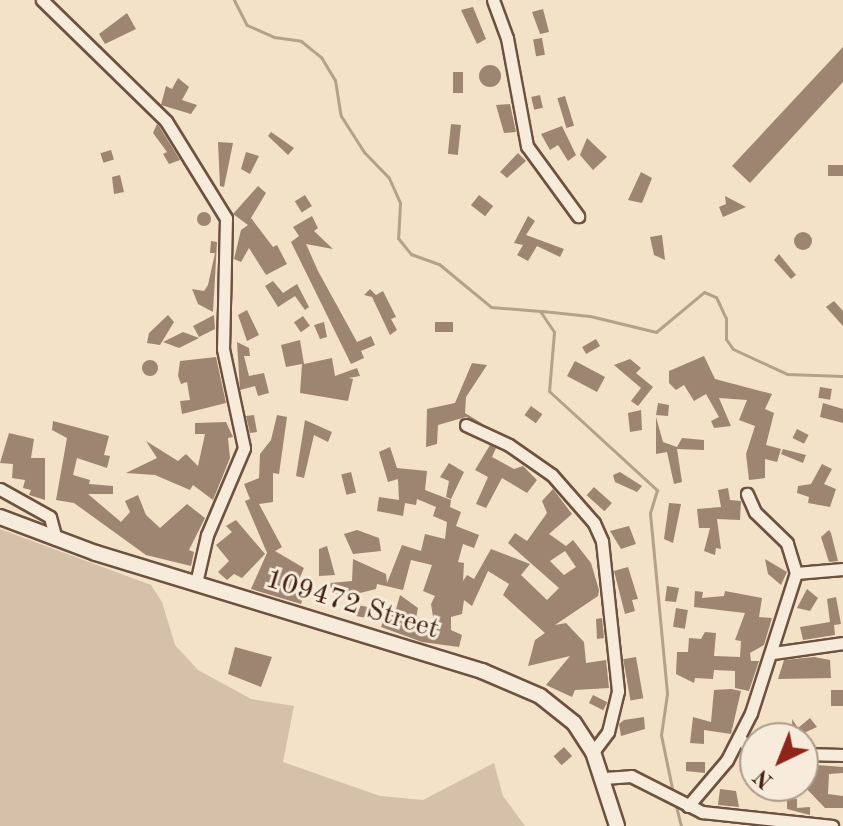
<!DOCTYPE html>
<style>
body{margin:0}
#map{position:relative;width:843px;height:826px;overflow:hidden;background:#f3e1c8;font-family:"Old Standard TT",serif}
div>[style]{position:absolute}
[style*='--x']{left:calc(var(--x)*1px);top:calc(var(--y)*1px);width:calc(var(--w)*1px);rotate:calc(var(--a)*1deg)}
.green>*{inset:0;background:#d5c1a9}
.stream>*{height:3px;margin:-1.5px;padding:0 1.5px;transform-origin:1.5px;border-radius:1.5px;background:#b7a08a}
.building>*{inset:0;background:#9e8571;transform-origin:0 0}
.round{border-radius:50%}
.roads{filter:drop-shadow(2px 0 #6e5240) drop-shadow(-2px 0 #6e5240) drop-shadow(0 2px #6e5240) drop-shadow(0 -2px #6e5240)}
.minor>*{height:11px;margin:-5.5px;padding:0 5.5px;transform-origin:5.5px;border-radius:5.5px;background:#f7ecdb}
.tertiary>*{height:14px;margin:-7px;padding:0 7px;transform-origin:7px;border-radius:7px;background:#f7ecdb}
span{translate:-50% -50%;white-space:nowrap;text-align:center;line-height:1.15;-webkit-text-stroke:6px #f7ecdb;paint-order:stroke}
.street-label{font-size:28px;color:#422212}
.north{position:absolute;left:739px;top:722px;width:80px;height:80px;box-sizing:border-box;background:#f7ecdb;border:2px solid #af9b8b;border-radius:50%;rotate:223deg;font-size:22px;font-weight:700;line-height:32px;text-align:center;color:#422212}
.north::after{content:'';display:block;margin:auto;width:28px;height:36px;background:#8f2418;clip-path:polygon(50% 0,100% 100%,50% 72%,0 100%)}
</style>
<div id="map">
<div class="green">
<i style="clip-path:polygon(0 529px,151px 585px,162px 602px,175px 645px,198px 670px,251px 699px,294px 706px,283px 762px,380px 796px,423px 800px,494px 763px,503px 796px,525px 826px,0 826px)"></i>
</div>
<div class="stream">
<i style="--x:234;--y:0;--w:28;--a:63"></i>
<i style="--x:247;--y:25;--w:30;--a:24"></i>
<i style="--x:274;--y:37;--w:27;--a:8"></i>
<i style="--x:301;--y:41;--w:26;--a:39"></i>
<i style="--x:321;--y:57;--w:27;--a:59"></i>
<i style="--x:335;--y:80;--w:36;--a:81"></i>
<i style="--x:341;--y:116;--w:43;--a:57.4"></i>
<i style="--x:364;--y:152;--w:36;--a:46"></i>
<i style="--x:389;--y:178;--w:27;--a:66"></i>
<i style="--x:400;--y:203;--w:35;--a:93"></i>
<i style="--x:398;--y:238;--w:21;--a:51"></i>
<i style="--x:411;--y:254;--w:30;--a:20"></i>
<i style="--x:439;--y:264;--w:67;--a:39.6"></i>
<i style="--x:491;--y:307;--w:49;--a:4.7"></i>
<i style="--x:540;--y:311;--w:25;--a:56"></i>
<i style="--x:554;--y:332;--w:59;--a:94.8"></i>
<i style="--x:549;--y:391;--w:147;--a:42.5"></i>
<i style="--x:657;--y:490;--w:24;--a:107"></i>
<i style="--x:650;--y:513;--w:182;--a:84.6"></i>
<i style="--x:667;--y:694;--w:41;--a:98.3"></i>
<i style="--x:661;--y:735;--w:54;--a:78.3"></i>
<i style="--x:542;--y:311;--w:48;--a:5.9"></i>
<i style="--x:590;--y:316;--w:68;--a:13.6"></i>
<i style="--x:656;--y:332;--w:62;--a:-39.8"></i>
<i style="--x:704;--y:292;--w:13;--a:23"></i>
<i style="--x:716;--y:297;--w:23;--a:65"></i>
<i style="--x:726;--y:318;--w:21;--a:90"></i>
<i style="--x:726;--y:339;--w:12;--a:55"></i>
<i style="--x:733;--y:349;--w:60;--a:24.8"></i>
<i style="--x:787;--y:374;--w:56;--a:2"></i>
<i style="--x:676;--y:806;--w:21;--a:76"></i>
</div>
<div class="building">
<i style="clip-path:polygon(473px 7px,486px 39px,477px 44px,461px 10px)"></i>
<i style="clip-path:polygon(543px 9px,549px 32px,540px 34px,532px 12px)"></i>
<i style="clip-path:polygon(127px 13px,136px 29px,105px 44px,99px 34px)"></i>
<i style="left:542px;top:38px;width:17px;height:9px;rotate:80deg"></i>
<i style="clip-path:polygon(843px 47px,843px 82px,750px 183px,732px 166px)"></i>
<i class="round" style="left:479px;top:65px;width:22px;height:22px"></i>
<i style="left:453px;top:72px;width:10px;height:21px"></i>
<i style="clip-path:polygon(178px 78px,189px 87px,182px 100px,197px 105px,191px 114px,161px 105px,166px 86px,172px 89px)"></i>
<i style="left:540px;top:95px;width:13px;height:9px;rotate:77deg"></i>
<i style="left:565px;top:96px;width:31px;height:8px;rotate:73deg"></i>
<i style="clip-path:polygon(510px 104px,516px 132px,504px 133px,496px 105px)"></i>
<i style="clip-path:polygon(157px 124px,159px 126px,180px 160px,169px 164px,163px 154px,167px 152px,153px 133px)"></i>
<i style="left:451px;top:124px;width:10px;height:30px;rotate:6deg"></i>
<i style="clip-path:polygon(562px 126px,576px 155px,568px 161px,558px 145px,550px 150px,541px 134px)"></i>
<i style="clip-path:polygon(271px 132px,294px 148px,288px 155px,268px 136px)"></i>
<i style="clip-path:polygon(587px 138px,607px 157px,593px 170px,580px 155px)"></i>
<i style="clip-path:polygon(218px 142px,233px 143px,224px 187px,220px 186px)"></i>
<i style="left:111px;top:150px;width:10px;height:11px;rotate:73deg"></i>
<i style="clip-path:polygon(246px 152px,259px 156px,250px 174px,241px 169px)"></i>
<i style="clip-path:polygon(518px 153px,526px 161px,507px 178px,500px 172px)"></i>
<i style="left:843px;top:165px;width:11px;height:15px;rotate:90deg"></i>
<i style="clip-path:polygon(641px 172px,652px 178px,642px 203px,628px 200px)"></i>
<i style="clip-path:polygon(120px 175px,124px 192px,114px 194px,112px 177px)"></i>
<i style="clip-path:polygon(258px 186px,266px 193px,251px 218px,273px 247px,277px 245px,287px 264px,266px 275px,249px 248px,241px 262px,234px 259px,241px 230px,248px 225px,233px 214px)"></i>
<i style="left:305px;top:195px;width:13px;height:12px;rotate:58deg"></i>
<i style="left:479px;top:195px;width:18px;height:13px;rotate:38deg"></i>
<i style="clip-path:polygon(725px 196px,746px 207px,723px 217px,719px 207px,726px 204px)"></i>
<i class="round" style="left:197px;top:212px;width:14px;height:14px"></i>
<i style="clip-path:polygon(312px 216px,318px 228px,314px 231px,333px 249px,306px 244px,318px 271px,357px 342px,371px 336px,375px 345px,361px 351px,364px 358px,351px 364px,291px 242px,299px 236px,293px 227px)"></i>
<i style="clip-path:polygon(528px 216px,535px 221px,526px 235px,564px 249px,560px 257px,537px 246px,528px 261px,517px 255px,523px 245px,514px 243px)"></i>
<i class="round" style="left:794px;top:232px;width:18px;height:18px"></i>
<i style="clip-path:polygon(662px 235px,665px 260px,654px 255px,650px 237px)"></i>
<i style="clip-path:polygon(211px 241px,217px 242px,213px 312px,198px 304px,192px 289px,204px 291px,208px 285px,215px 253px,210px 253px)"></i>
<i style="clip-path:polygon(779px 254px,796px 275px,791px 279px,774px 260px)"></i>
<i style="clip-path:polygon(273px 281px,283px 293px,297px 284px,309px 307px,305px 310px,295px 296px,278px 307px,265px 286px)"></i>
<i style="clip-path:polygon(370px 289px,376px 295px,383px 291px,396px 317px,391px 319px,397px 330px,390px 335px,372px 297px,364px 295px)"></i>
<i style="clip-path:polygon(834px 301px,843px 311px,843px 326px,826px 307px)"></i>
<i style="clip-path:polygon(247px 310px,259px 335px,247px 341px,238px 315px)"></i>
<i style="clip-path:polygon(168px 315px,174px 322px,160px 345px,147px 343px,149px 333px)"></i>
<i style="clip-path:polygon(214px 315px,215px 329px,199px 337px,193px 326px)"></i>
<i style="left:303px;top:316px;width:12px;height:11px;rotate:55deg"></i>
<i style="clip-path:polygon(324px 322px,327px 337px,320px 339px,314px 325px)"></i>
<i style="left:435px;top:322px;width:18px;height:10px"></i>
<i style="clip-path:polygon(183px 332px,199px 338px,179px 348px,163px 342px)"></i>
<i style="left:596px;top:339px;width:8px;height:16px;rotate:60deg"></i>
<i style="clip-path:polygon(300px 340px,304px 364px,332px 358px,335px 376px,357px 368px,360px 376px,349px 378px,353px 379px,348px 401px,300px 393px,302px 364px,286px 367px,281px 345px)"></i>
<i style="clip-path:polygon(237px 342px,249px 348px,250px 356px,244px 356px,249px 376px,264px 373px,269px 393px,258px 396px,255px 386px,240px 390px)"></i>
<i style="clip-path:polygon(704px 356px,715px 379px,772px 394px,765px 409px,774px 413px,766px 445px,781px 449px,777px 462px,765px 459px,765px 478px,749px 480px,746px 454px,755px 426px,739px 420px,747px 400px,719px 398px,731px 426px,714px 428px,711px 421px,719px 417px,706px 394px,694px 401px,684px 385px,676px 390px,669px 383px,669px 371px)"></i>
<i style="clip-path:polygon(216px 357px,226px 403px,182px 414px,180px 401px,190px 400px,187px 382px,181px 384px,178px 376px,180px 361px)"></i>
<i style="clip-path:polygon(630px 359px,641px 368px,636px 373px,653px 387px,638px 406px,631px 401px,641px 388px,614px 365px)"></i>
<i class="round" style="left:142px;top:360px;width:16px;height:16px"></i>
<i style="left:575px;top:361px;width:34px;height:17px;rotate:28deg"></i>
<i style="clip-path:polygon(472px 363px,487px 365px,466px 397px,465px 413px,483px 424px,466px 417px,438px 425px,437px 444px,426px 447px,427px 409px,455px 403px)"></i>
<i style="left:820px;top:387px;width:12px;height:11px;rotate:9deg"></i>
<i style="clip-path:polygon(658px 403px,669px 405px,668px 416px,656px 415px)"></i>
<i style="clip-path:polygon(823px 403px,843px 409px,843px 423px,820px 417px)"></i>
<i style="left:531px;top:406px;width:14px;height:11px;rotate:36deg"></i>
<i style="clip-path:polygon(641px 410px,642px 430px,630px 432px,628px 413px)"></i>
<i style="clip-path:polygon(254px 415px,257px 432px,250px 433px,246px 416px)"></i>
<i style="clip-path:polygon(277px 415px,287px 417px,279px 474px,273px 473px,273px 502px,259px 504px,282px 547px,275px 551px,304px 568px,295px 589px,305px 593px,301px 604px,251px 589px,267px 553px,245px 501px,250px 499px,244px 484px,259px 478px,260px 454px,271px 440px)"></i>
<i style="clip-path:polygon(656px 417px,663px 442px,677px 447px,682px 438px,704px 440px,704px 450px,677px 449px,682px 482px,674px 484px,667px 452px,656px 454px)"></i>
<i style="clip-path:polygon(305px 420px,332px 432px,328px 442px,314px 435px,304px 478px,296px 476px)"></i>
<i style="clip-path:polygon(53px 421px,109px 436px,104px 455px,110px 456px,107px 468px,77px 458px,73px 475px,90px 480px,89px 484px,113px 486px,113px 494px,88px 494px,121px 522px,130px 512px,125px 501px,138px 495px,146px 515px,160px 528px,187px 504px,205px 518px,189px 550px,194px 552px,191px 566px,146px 555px,74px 503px,56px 500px,67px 438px,52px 430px)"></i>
<i style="clip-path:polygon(226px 422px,233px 437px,228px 438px,230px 458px,213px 500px,193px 485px,190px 490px,155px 475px,126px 473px,157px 458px,146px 441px,178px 461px,186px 454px,198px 466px,205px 434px,195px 434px,195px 423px)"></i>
<i style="left:797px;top:429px;width:13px;height:10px;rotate:27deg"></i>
<i style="clip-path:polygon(9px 433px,34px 439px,31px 458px,45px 458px,45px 500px,29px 495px,31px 490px,23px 488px,25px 480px,12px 478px,13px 464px,0 463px)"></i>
<i style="clip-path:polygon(490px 445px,496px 448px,492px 457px,514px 469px,523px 466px,537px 480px,527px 493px,502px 478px,486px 508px,476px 504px,488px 477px,475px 470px)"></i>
<i style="clip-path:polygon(evenodd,390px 447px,397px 468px,427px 471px,425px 490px,451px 500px,450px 507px,461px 512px,456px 526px,479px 535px,474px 548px,463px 544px,458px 562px,464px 563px,463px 581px,467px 575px,474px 579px,491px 549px,530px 564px,521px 575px,547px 600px,559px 588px,508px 543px,515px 533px,527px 541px,547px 513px,542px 501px,553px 489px,572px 514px,549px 534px,566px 546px,573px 540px,591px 563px,599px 590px,598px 596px,555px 625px,566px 623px,584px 642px,586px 663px,606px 660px,609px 688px,575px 690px,572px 697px,546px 685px,570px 656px,528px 666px,535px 640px,545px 633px,503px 595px,509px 584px,488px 571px,472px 606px,464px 600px,462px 614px,451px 617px,451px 630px,462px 635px,459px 647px,422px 642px,381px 627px,387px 610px,395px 613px,400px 595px,418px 608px,416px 618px,434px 623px,431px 604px,435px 596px,423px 591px,432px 565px,411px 560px,403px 590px,377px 584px,376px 589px,340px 598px,341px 593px,332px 594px,330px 583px,352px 581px,353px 559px,386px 574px,387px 583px,402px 545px,421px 551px,425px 534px,445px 539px,447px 522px,433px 516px,436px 507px,417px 499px,416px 505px,405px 503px,403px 516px,377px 511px,379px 497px,399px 500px,398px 479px,388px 482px,379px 452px,390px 447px,565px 551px,576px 567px,564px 575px,550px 561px,565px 551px)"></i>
<i style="clip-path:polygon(783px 449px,806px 455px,803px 463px,781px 454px)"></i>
<i style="clip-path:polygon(449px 463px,464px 472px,451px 499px,446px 497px,449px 481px,440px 477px)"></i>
<i style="clip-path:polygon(822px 464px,832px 469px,824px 484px,836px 489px,830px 507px,808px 503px,809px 497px,797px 493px,798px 486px,811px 484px)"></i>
<i style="left:351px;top:472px;width:21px;height:10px;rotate:76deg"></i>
<i style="clip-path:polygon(620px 472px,642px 486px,637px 492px,615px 482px,613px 475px)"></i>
<i style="left:594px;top:487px;width:24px;height:11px;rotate:42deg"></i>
<i style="clip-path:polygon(728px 488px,730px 500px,741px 501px,740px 520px,717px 519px,721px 549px,716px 548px,715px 555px,704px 551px,710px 528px,699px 528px,697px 509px,721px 507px,718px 490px)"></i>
<i style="clip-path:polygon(669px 503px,681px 504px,673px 543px,664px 539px)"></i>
<i style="clip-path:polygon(236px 520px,265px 554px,242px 578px,234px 574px,227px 580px,218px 572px,229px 561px,216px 545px,232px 532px,226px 526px)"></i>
<i style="clip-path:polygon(629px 526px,636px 544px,621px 549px,610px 531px)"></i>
<i style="clip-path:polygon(357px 530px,379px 538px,381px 551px,353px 554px,344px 534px)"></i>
<i style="clip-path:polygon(829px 530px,831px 533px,838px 561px,829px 562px,821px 537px)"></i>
<i style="clip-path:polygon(327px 546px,335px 575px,319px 576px,319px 549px)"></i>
<i style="clip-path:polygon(765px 559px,787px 572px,781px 585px,768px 574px)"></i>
<i style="clip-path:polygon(628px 567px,638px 599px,632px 600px,635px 611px,625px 614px,614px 571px)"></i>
<i style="clip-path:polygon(667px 586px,679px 588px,676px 602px,665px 601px)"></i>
<i style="clip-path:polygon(807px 589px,818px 598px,810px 611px,797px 608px)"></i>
<i style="clip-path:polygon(695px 591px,703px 592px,702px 598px,724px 596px,725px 591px,762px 598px,759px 617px,772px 618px,764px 645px,750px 653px,751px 661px,759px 661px,749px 691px,735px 688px,735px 671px,714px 670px,713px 679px,695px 678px,694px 683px,676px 674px,677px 652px,688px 652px,689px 638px,701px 639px,705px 632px,716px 633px,714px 656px,740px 657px,741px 641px,735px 640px,745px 613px,694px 607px)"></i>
<i style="clip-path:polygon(836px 597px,841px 624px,834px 625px,835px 635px,803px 640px,800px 627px,830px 622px,827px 599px)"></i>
<i style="left:356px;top:605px;width:13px;height:11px;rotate:9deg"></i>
<i style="left:676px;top:608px;width:12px;height:19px;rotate:9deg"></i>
<i style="clip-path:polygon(602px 618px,604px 638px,597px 639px,596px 619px)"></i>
<i style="clip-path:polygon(235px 647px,272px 657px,261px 687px,228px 674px)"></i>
<i style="left:636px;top:657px;width:42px;height:13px;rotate:80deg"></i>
<i style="clip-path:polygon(814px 657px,830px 660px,831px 678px,778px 679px,784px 660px)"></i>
<i style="clip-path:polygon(731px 689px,741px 691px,731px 734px,704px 730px,704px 744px,690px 743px,693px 717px,711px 722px,714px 690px)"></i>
<i style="left:843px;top:690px;width:16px;height:12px;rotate:90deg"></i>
<i style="left:593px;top:695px;width:16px;height:9px;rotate:27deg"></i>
<i style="clip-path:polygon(644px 717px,645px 729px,621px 736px,619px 724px,624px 720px)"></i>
<i style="clip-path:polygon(810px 718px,817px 727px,793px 738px,792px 719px,798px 728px)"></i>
<i style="left:564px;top:747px;width:12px;height:14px;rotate:48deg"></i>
<i style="clip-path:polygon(742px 753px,755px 761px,755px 789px,740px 768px,750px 764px)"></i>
<i style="clip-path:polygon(686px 762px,705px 762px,705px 773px,686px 771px)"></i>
<i style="clip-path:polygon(803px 764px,843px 767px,843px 773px,829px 774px,828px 794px,843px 796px,843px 808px,825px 808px,803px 785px)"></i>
<i style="clip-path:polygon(720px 789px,736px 791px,739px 807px,718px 805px)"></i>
<i style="clip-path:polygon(787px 799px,797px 799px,797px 808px,810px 807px,810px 815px,787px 809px)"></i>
</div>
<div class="roads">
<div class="minor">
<i style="--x:42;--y:0;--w:173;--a:44.3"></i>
<i style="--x:166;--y:121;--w:114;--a:58.3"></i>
<i style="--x:226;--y:218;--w:131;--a:91.3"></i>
<i style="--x:223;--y:349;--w:101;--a:78"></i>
<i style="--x:244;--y:448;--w:95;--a:113"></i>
<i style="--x:207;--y:535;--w:49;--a:102.9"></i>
<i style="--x:493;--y:0;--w:40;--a:69.8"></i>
<i style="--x:507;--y:38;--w:110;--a:79.5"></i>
<i style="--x:527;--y:146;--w:87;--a:53.9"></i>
<i style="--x:466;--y:425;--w:47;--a:24.9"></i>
<i style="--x:509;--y:445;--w:52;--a:34.9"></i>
<i style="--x:552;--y:475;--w:64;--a:48.8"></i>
<i style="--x:594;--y:523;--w:20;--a:66"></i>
<i style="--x:602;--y:541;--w:151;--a:83.9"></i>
<i style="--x:618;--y:691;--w:42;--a:103.7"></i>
<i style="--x:608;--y:732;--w:25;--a:127"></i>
<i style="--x:0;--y:489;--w:57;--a:29.2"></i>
<i style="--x:50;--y:517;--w:23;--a:75"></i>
<i style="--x:796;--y:573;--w:47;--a:-4.9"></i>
<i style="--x:773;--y:653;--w:71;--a:-8.1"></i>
<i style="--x:739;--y:738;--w:22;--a:43"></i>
<i style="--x:803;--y:754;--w:40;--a:1.4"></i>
<i style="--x:604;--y:778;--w:27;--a:-4"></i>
<i style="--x:631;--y:776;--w:80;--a:26.9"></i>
<i style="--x:702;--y:812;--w:131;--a:6.1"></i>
<i style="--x:688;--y:806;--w:60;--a:-49.7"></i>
<i style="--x:727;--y:760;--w:53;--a:-62.9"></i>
<i style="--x:751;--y:713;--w:147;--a:-72.2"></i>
<i style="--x:796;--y:573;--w:31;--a:-107"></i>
<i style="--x:787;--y:543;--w:45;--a:-135.9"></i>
<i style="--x:755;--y:512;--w:20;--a:-114"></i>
</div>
<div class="tertiary">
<i style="--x:0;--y:517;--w:103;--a:20.6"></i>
<i style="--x:96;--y:553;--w:404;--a:17"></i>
<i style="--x:482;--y:671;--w:63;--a:23.3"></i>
<i style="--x:540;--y:696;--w:43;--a:38.5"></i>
<i style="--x:574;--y:723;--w:35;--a:57"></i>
<i style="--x:593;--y:752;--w:78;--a:72"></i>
</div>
</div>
<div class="street-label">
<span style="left:352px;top:605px;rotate:17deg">109472 Street</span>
</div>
<div class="north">N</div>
</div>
